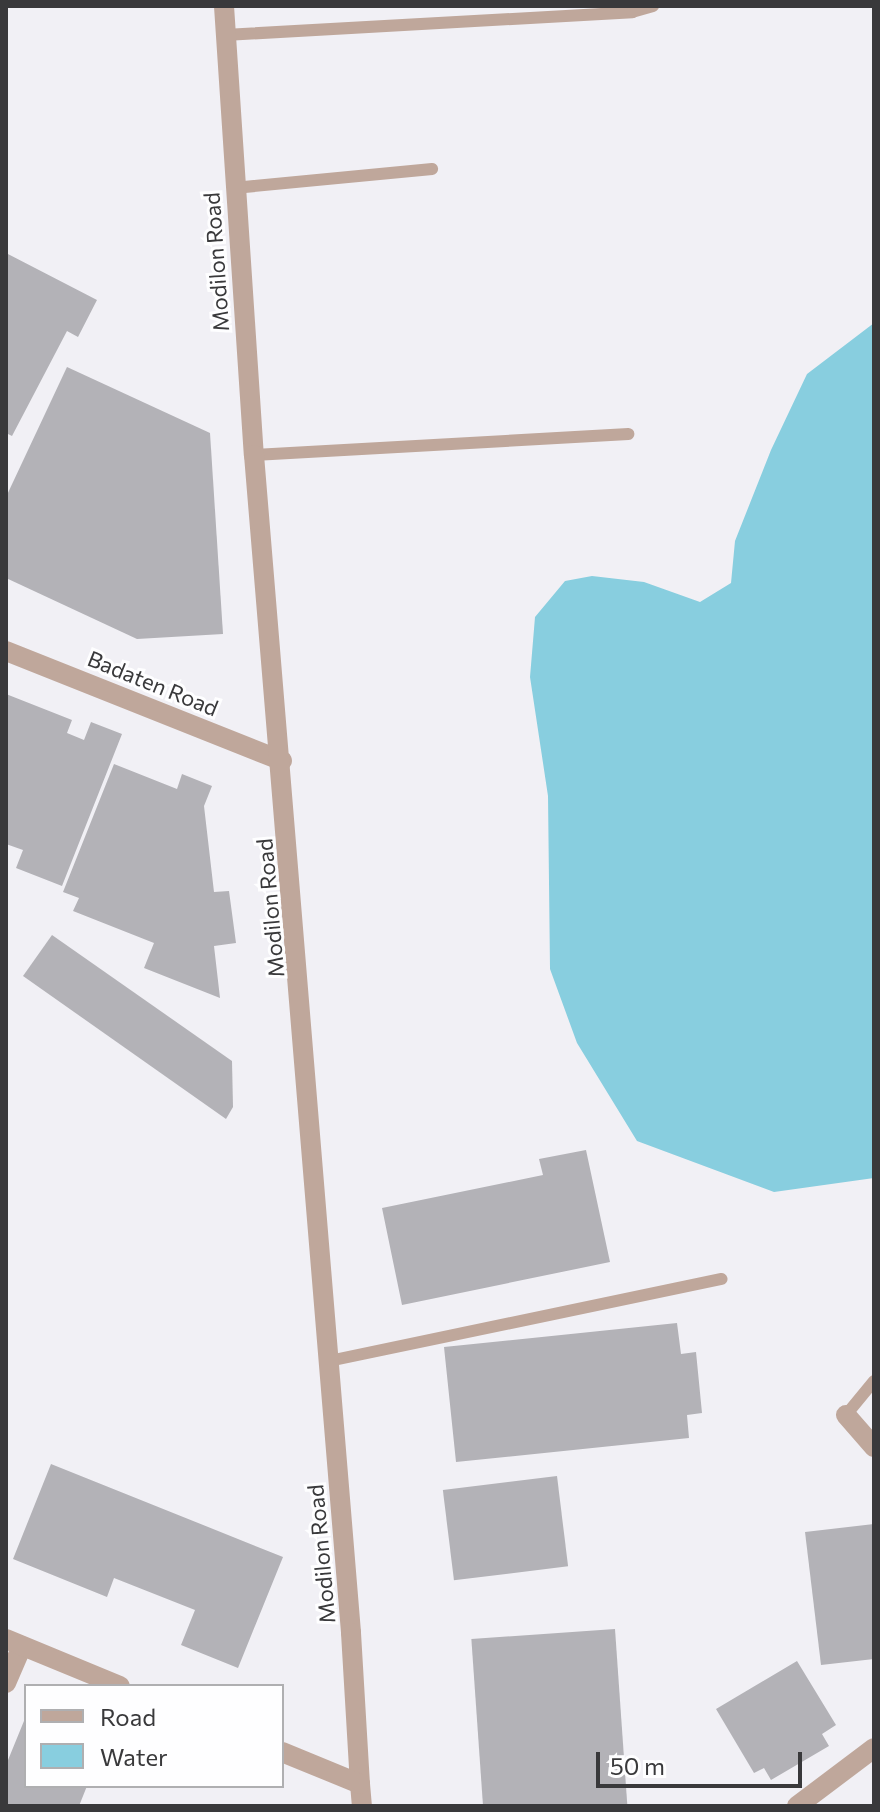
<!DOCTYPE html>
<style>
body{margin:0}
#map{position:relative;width:880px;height:1812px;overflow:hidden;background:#f1f0f5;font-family:Commissioner,sans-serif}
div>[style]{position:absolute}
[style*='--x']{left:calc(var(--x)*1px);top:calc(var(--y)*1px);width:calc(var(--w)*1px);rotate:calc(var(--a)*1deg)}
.water>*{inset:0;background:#88cedf}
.building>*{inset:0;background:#b3b2b7;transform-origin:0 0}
.service>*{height:12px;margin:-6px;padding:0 6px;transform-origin:6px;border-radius:6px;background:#bfa79b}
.minor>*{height:20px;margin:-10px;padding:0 10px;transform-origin:10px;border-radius:10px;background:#bfa79b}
.tertiary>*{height:20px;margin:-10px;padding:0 10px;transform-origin:10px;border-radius:10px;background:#bfa79b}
span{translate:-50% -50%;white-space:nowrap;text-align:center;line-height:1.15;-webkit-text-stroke:6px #fefeff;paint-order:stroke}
.street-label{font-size:22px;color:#39393b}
.frame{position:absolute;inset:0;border:8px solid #39393b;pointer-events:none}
.legend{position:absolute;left:24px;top:1684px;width:260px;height:104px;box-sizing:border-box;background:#fefeff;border:2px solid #afafb1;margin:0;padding:10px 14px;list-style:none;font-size:24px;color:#39393b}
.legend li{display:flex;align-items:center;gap:16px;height:40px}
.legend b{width:40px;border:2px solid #afafb1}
.scale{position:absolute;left:596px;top:1752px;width:206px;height:36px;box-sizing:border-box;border:4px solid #39393b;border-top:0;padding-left:10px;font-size:24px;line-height:28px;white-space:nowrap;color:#39393b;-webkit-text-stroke:6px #fefeff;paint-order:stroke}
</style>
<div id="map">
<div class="water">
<i style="clip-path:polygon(874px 323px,874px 1178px,774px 1192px,637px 1141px,577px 1043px,550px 969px,548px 796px,530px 677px,535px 617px,565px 581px,592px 576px,644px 582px,700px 602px,731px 583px,735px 541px,771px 450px,807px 374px)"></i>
</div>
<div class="building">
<i style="clip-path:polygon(6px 253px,97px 300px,78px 337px,67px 331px,12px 436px,6px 433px)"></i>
<i style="clip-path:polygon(67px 367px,210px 433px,223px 634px,137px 639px,6px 578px,6px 497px)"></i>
<i style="clip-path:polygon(6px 694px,72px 720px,67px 733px,84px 740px,91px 722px,122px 734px,62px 886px,16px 868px,23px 850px,6px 844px)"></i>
<i style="clip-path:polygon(114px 764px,177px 789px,182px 774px,212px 786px,204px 806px,214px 892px,229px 891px,236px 943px,214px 946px,220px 998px,144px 968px,154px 943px,73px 911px,79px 898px,63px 892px)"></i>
<i style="clip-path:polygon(52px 935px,232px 1061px,233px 1107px,226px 1119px,23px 976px)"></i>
<i style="clip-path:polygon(586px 1150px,610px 1262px,402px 1305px,382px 1208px,543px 1175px,539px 1159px)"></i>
<i style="clip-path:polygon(677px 1323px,681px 1354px,696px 1352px,702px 1413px,687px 1415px,689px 1438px,456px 1462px,444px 1347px)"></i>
<i style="clip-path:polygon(51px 1464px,283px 1557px,238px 1668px,181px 1645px,195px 1610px,114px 1578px,107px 1597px,13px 1559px)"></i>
<i style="left:557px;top:1476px;width:91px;height:115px;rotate:83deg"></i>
<i style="clip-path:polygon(874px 1524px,874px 1659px,821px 1665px,805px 1532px)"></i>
<i style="left:615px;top:1629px;width:177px;height:144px;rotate:86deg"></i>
<i style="clip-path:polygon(797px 1661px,836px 1725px,822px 1734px,829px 1746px,771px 1780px,764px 1768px,754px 1773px,716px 1709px)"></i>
<i style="clip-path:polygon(26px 1716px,26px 1786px,87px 1786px,79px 1806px,6px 1806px,6px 1765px)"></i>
</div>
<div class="service">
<i style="--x:225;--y:35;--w:408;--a:-3.2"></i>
<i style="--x:632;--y:12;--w:22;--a:-16"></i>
<i style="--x:234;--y:188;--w:199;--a:-5.5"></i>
<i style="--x:254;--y:455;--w:375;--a:-3.2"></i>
<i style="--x:329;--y:1361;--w:401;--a:-11.8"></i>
<i style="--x:846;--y:1415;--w:44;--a:-50.5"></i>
</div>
<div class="minor">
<i style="--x:6;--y:651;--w:297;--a:21.7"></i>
<i style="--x:846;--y:1415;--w:43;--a:48.8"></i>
<i style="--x:6;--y:1683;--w:40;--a:-66.6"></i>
<i style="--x:360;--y:1784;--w:22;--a:85"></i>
<i style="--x:797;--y:1806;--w:96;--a:-37"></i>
</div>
<div class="tertiary">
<i style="--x:224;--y:6;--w:450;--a:86.2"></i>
<i style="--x:254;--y:455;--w:1182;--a:85.29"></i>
<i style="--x:351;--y:1633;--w:151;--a:86.6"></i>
<i style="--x:360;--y:1784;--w:84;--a:-157.7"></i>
<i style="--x:6;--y:1639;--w:123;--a:22.4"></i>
</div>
<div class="street-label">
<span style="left:216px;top:262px;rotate:-94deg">Modilon Road</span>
<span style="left:153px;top:683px;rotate:22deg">Badaten Road</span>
<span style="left:270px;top:908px;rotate:-95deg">Modilon Road</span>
<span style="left:321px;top:1554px;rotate:-95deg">Modilon Road</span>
</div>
<div class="frame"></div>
<ul class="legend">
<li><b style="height:10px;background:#bfa79b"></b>Road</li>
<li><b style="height:22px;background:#88cedf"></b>Water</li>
</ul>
<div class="scale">50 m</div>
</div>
